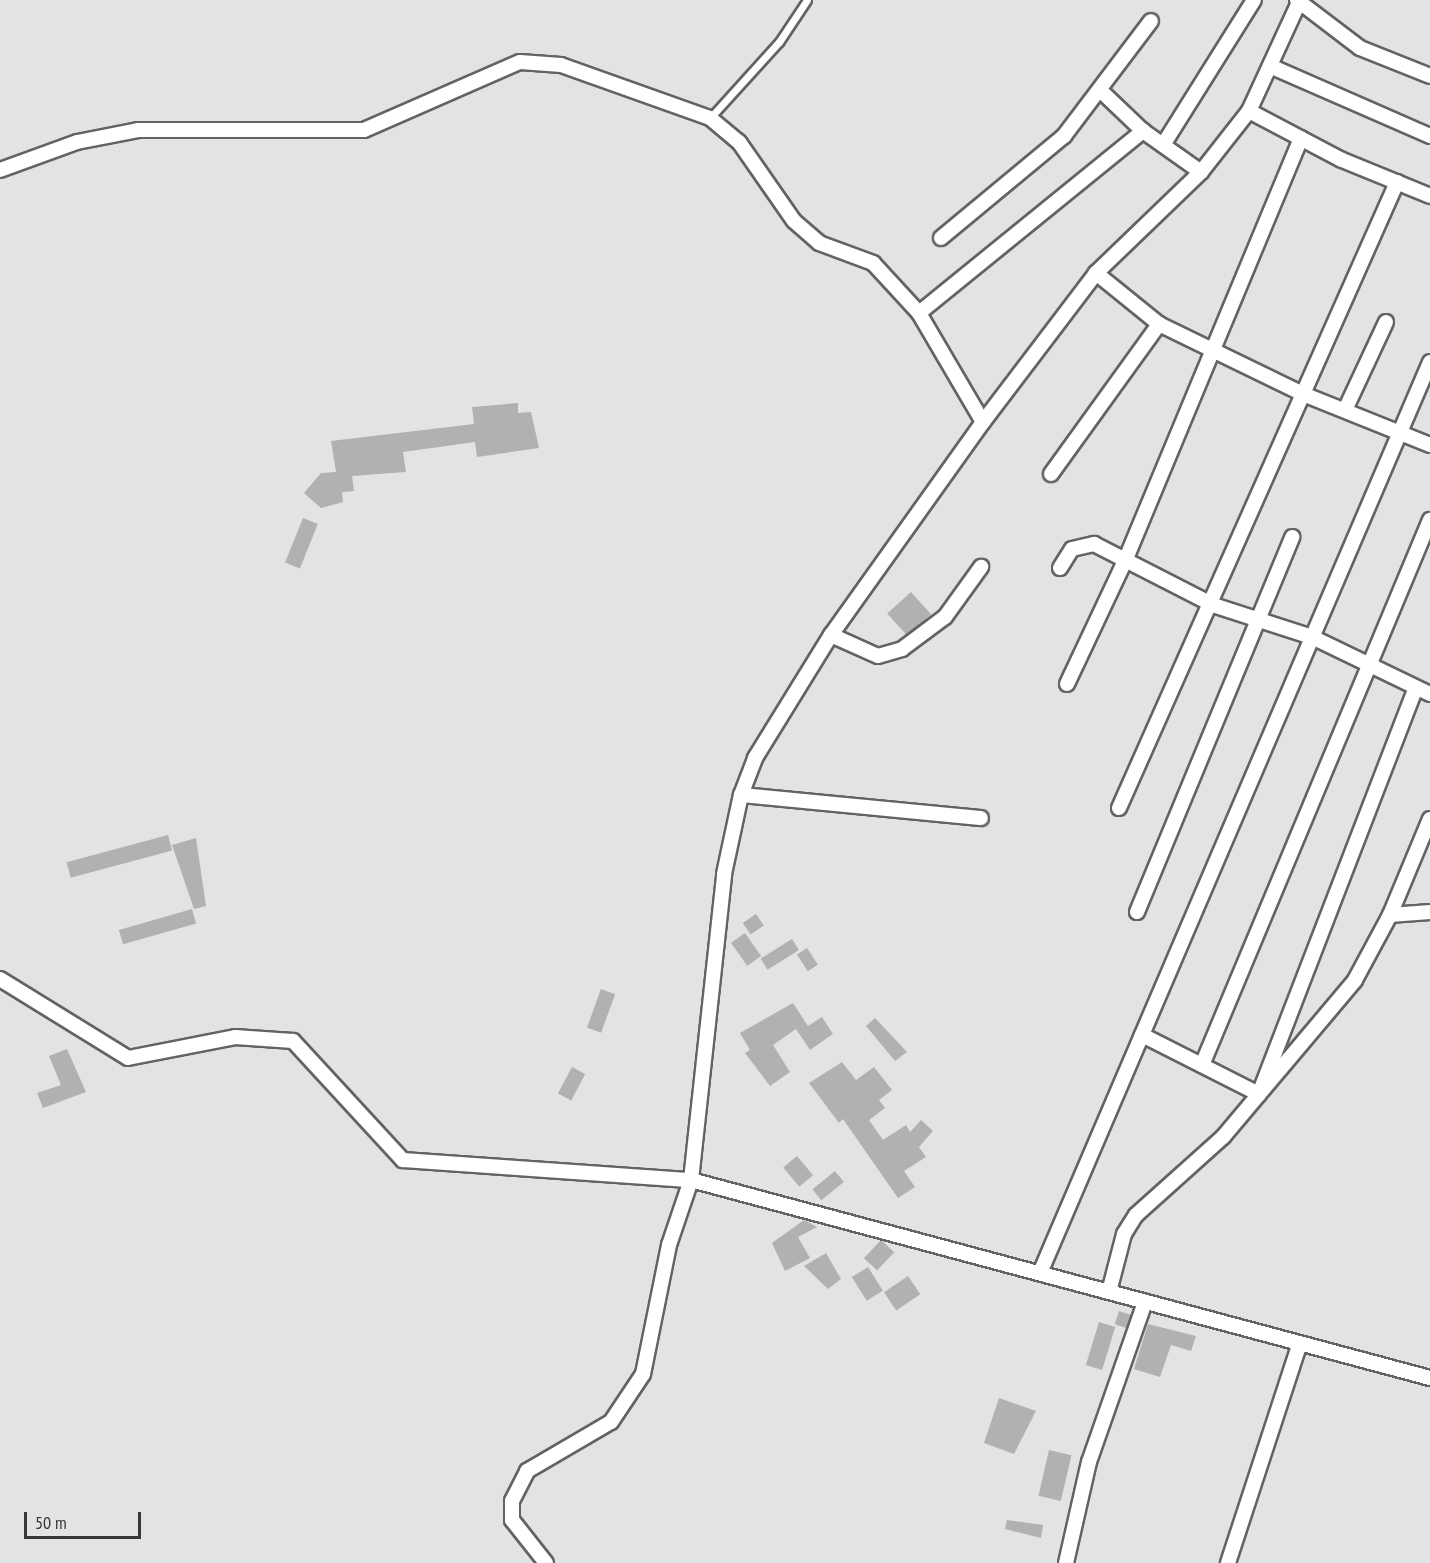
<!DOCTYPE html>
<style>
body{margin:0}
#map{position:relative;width:1430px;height:1563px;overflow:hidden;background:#e2e3e5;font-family:"PT Sans Narrow",sans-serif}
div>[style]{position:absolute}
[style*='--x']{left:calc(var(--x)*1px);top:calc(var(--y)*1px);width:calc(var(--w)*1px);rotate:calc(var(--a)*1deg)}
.building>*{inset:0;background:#b2b0b1;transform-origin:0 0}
.roads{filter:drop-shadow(2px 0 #636365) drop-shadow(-2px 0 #636365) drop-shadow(0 2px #636365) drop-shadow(0 -2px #636365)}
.lane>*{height:7px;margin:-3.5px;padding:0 3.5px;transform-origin:3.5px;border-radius:3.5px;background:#fff}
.street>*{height:14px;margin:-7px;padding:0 7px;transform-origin:7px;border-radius:7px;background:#fff}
span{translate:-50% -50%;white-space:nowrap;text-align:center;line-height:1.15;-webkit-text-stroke:4.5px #e2e3e5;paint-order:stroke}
.scale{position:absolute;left:24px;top:1512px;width:117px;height:27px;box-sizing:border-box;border:3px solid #373738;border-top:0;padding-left:8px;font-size:18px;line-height:21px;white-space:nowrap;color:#373738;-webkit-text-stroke:4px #e2e3e5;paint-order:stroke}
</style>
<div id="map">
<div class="building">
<i style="clip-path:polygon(518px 403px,518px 413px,531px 412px,539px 448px,477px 457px,475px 442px,403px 452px,406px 472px,352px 476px,354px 491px,342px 492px,343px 502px,321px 508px,304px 493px,321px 473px,336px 472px,331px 441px,474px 424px,472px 407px)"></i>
<i style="left:303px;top:518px;width:16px;height:48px;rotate:22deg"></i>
<i style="left:911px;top:592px;width:30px;height:32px;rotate:48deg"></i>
<i style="left:168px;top:835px;width:16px;height:105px;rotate:75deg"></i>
<i style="clip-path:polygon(196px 838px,206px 906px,194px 909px,172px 845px)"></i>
<i style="left:192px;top:909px;width:15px;height:76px;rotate:74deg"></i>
<i style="left:756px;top:914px;width:14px;height:16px;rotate:56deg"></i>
<i style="left:745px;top:933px;width:28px;height:17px;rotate:55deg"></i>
<i style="left:792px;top:939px;width:13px;height:37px;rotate:58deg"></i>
<i style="left:807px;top:948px;width:20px;height:12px;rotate:57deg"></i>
<i style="left:601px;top:989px;width:15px;height:41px;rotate:20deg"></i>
<i style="clip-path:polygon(793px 1003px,808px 1026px,822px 1017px,833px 1034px,810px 1050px,796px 1029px,773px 1045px,790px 1072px,770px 1086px,745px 1053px,750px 1050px,740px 1033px)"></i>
<i style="clip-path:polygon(875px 1018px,907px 1052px,895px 1061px,866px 1026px)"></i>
<i style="clip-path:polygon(67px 1049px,86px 1092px,43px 1108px,37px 1093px,61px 1085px,49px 1056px)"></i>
<i style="clip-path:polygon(842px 1062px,856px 1080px,874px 1067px,892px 1090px,879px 1100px,885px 1108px,869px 1120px,883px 1140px,906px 1125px,910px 1132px,921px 1120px,933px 1131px,919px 1147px,926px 1157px,904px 1171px,915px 1187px,898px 1198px,843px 1119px,839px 1123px,809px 1083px)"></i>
<i style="left:572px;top:1067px;width:15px;height:30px;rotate:28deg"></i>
<i style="left:797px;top:1156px;width:25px;height:18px;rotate:50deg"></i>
<i style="left:835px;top:1171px;width:14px;height:29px;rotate:51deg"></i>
<i style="clip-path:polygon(804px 1220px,817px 1227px,798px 1237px,810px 1258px,785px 1271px,772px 1243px)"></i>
<i style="left:881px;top:1240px;width:18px;height:25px;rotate:43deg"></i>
<i style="clip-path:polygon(826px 1253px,841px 1279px,828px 1289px,804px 1266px)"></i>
<i style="left:868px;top:1267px;width:28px;height:19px;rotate:58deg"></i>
<i style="left:908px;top:1276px;width:22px;height:29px;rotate:56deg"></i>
<i style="left:1119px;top:1311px;width:13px;height:14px;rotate:18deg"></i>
<i style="left:1099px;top:1322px;width:17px;height:45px;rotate:17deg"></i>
<i style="clip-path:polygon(1148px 1324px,1196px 1336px,1191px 1351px,1171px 1345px,1160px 1377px,1134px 1369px)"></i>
<i style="clip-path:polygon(999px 1398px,1036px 1411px,1014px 1454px,984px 1443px)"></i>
<i style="left:1049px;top:1450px;width:23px;height:47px;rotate:13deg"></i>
<i style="clip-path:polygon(1007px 1520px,1043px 1525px,1041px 1538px,1005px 1529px)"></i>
</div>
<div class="roads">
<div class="lane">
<i style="--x:710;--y:118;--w:103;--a:-47.8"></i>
<i style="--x:779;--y:42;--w:50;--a:-56.3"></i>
</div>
<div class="street">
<i style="--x:1297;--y:0;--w:79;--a:37.3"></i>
<i style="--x:1360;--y:48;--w:75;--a:21.8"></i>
<i style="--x:1270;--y:66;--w:175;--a:23.6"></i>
<i style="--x:1101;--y:91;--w:58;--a:43.6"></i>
<i style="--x:1143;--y:131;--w:71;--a:35.3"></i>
<i style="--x:1249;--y:111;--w:105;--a:27.8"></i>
<i style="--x:1342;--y:160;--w:95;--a:22.2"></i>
<i style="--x:1163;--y:145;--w:171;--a:-57.9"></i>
<i style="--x:0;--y:170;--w:82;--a:-20"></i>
<i style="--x:77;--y:142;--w:62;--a:-11.1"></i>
<i style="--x:138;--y:130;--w:226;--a:0"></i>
<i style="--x:364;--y:130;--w:170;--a:-23.6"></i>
<i style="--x:520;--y:62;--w:41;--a:4.2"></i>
<i style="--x:561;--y:65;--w:158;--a:19.6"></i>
<i style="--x:710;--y:118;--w:38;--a:40"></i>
<i style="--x:739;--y:142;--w:96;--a:55.2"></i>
<i style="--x:794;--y:221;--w:33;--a:41"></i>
<i style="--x:819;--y:243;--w:58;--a:20.3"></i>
<i style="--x:873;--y:263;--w:68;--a:47.4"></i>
<i style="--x:919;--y:313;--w:126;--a:59.6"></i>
<i style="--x:941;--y:238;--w:160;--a:-39.7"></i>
<i style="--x:1064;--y:136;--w:144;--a:-52.9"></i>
<i style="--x:1096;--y:273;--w:81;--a:39"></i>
<i style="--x:1159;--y:324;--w:160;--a:25.9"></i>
<i style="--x:1303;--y:394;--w:137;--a:21.9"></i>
<i style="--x:919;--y:313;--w:289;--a:-39.1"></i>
<i style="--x:1345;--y:410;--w:97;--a:-65"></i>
<i style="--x:1051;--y:474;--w:185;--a:-54.2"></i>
<i style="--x:1060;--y:568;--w:22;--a:-58"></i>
<i style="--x:1072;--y:549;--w:23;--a:-13"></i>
<i style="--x:1094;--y:544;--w:134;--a:27.1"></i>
<i style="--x:1213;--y:605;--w:104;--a:17.9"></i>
<i style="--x:1312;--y:637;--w:131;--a:25.8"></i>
<i style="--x:831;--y:635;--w:51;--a:24.1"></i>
<i style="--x:878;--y:656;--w:25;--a:-16"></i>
<i style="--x:902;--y:649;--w:54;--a:-36.7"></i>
<i style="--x:945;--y:617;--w:62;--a:-54.2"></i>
<i style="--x:1067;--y:684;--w:136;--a:-64.8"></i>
<i style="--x:1125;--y:561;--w:458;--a:-67.4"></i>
<i style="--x:741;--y:795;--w:241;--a:5.5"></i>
<i style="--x:1119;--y:808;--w:685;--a:-66.05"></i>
<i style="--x:1137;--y:912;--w:406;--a:-67.5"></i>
<i style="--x:1390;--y:915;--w:40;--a:-4.3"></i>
<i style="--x:0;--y:979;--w:150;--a:31.7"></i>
<i style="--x:128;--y:1058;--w:109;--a:-11.1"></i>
<i style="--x:235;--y:1037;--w:58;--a:3.9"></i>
<i style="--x:293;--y:1041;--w:162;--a:47.3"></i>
<i style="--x:403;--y:1160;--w:289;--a:4"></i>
<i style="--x:691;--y:1180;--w:765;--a:15"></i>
<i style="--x:1142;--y:1035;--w:131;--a:26.8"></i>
<i style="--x:1259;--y:1094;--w:435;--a:-68.9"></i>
<i style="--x:1202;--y:1065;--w:591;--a:-67.3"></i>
<i style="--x:1040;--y:1273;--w:991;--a:-66.82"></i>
<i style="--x:1109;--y:1292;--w:60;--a:-75.5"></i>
<i style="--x:1124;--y:1234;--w:22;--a:-58"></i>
<i style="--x:1136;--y:1215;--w:117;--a:-41.9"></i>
<i style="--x:1223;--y:1137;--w:205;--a:-49.9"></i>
<i style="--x:1355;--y:980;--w:74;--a:-61.7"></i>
<i style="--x:1390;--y:915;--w:104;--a:-67.4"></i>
<i style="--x:546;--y:1563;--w:55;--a:-128.3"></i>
<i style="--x:512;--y:1520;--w:19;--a:-90"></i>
<i style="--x:512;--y:1501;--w:34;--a:-63"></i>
<i style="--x:527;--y:1471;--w:97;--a:-30.3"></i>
<i style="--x:611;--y:1422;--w:58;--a:-56.3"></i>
<i style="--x:643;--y:1374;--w:132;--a:-78.6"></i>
<i style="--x:669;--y:1245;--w:69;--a:-71.3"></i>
<i style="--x:691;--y:1180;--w:308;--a:-83.8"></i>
<i style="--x:724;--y:874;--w:81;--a:-77.9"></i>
<i style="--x:741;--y:795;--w:40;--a:-69"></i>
<i style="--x:755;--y:758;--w:145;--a:-58.3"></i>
<i style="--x:831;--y:635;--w:262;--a:-54.5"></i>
<i style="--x:983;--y:422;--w:187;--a:-52.8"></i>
<i style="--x:1096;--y:273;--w:146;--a:-43.9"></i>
<i style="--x:1201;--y:172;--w:78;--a:-51.8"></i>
<i style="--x:1249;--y:111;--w:122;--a:-65.3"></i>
<i style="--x:1066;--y:1563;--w:104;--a:-77.2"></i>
<i style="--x:1089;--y:1462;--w:170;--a:-70.7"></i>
<i style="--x:1228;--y:1563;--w:231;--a:-71.9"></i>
</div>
</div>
<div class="scale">50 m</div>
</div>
